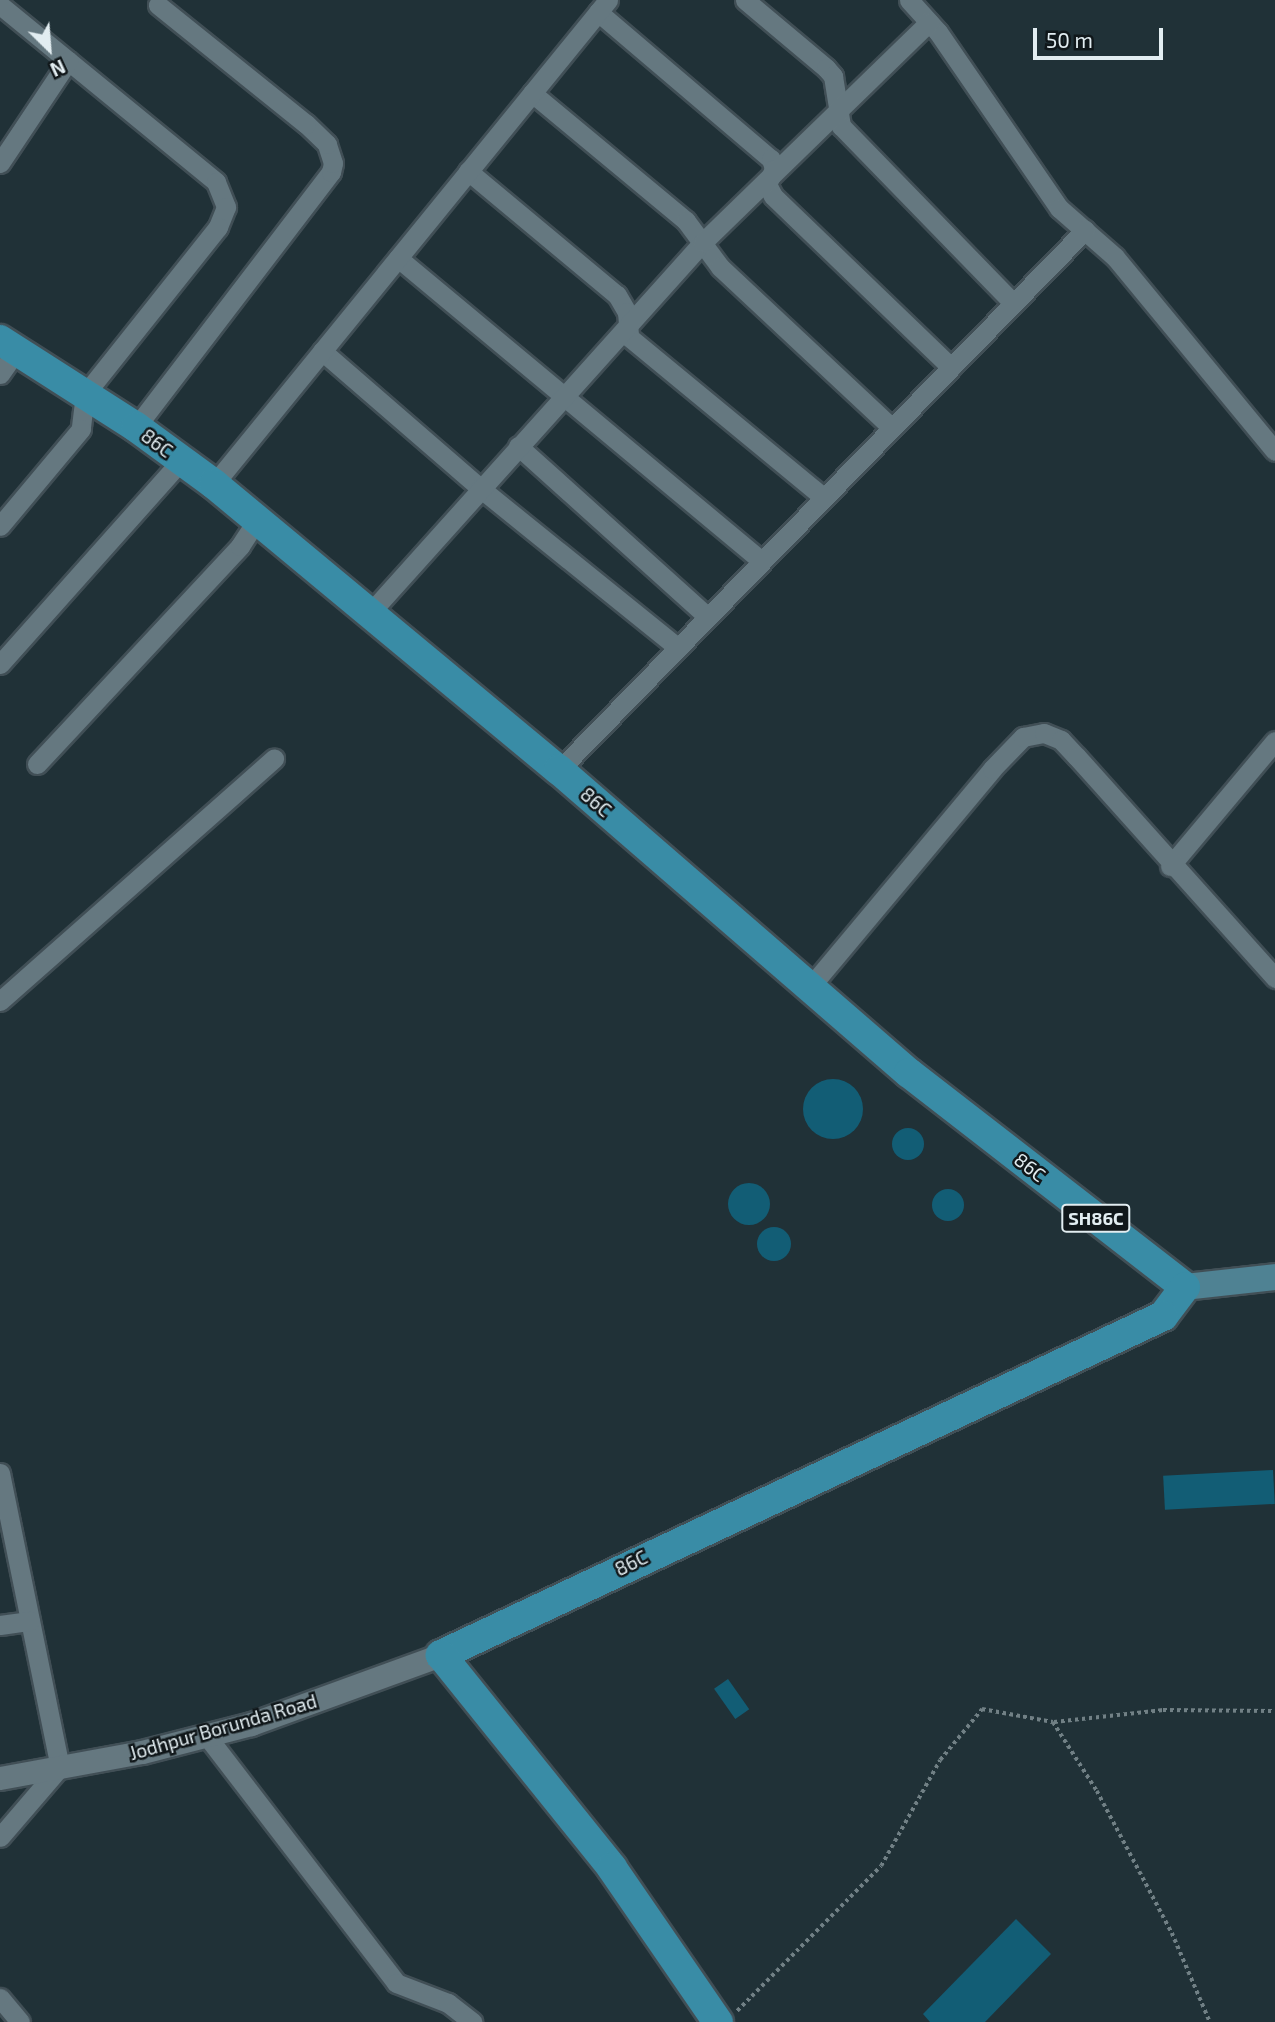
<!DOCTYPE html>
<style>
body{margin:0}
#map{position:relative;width:1275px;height:2022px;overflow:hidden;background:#203137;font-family:"Exo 2",sans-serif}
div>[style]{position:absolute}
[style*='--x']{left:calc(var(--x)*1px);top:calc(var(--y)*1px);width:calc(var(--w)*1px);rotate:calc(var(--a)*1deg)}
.building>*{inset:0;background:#125d75;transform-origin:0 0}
.round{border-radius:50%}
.path>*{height:3.5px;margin-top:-1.75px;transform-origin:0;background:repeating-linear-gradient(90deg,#718085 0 3.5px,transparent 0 7px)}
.roads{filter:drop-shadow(2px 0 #414f56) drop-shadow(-2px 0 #414f56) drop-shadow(0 2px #414f56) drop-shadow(0 -2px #414f56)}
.minor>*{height:19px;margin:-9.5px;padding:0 9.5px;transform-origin:9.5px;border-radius:9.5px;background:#657880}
.tertiary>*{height:23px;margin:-11.5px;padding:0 11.5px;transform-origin:11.5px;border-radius:11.5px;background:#657880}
.secondary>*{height:26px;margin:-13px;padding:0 13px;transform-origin:13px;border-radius:13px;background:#4f8293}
.primary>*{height:30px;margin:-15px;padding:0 15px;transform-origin:15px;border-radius:15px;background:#398ca6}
span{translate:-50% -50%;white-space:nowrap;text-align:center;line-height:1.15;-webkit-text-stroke:5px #10171a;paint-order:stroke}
.shield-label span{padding:2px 5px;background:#10171a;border:2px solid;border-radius:5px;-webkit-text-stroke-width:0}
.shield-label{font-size:18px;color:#e2edf1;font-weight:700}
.street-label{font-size:19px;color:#e2edf1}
.north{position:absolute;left:14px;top:14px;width:70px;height:70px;-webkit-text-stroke:5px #10171a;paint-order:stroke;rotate:155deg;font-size:19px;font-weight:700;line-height:28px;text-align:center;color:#e2edf1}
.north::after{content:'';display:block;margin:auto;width:24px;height:32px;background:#e2edf1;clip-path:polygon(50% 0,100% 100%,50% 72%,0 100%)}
.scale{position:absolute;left:1033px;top:28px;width:130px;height:32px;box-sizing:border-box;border:4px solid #e2edf1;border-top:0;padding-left:9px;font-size:21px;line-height:24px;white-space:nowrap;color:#e2edf1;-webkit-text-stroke:5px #10171a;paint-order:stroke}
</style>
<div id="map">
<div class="building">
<i class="round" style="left:803px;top:1079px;width:60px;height:60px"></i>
<i class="round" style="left:892px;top:1128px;width:32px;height:32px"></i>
<i class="round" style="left:728px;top:1183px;width:42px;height:42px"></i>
<i class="round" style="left:932px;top:1189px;width:32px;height:32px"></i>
<i class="round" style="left:757px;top:1227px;width:34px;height:34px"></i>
<i style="left:1273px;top:1470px;width:34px;height:110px;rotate:87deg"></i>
<i style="left:728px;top:1679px;width:37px;height:17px;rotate:55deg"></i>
<i style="clip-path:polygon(1016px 1919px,1051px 1954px,985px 2022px,930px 2022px,923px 2014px)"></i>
</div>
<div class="path">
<i style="--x:1054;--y:1722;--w:110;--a:-6.3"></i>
<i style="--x:1163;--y:1710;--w:112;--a:0.5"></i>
<i style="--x:737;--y:2011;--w:204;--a:-45.2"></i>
<i style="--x:881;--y:1866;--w:121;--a:-60.9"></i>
<i style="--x:940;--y:1760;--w:66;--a:-50.5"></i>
<i style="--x:982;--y:1709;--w:72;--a:10.4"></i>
<i style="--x:1053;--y:1722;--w:82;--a:57.5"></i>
<i style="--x:1097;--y:1791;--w:161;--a:62.2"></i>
<i style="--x:1172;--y:1933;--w:97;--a:66.9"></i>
</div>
<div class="roads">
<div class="minor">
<i style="--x:745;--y:0;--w:106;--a:40"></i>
<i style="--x:826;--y:68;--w:11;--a:49"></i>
<i style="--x:833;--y:76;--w:51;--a:80.9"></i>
<i style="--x:841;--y:126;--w:247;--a:45.8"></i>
<i style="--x:909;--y:0;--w:43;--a:47.8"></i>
<i style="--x:938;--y:32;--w:214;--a:55.5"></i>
<i style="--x:1059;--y:208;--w:74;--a:41.2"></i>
<i style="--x:1115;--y:257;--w:251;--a:50.5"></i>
<i style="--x:0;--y:5;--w:279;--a:39.3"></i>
<i style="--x:216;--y:182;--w:27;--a:68"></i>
<i style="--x:226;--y:207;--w:22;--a:112"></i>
<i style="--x:218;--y:227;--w:213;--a:128.5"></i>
<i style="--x:85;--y:394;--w:35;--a:97"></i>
<i style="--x:81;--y:429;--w:126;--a:129.9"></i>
<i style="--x:598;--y:12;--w:227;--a:40.4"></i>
<i style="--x:771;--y:159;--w:10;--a:73"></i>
<i style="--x:774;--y:169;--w:17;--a:115"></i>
<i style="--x:767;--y:184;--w:13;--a:63"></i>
<i style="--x:773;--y:196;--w:247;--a:43.9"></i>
<i style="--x:532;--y:93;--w:200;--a:39.7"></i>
<i style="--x:686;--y:221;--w:57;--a:53.5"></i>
<i style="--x:720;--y:267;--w:234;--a:43.1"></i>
<i style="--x:0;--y:163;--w:123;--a:-56.3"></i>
<i style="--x:468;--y:171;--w:194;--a:39.8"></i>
<i style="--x:617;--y:295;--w:20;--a:60"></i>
<i style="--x:627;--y:312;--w:25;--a:85"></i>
<i style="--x:629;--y:337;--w:250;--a:39.5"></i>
<i style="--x:398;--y:258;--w:471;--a:39.8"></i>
<i style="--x:322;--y:351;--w:209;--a:40.9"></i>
<i style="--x:480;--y:488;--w:253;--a:38.9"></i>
<i style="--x:0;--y:374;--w:28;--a:-55"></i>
<i style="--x:136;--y:427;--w:321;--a:-52.6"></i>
<i style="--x:331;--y:172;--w:9;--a:-77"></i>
<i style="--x:333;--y:163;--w:20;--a:-108"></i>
<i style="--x:327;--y:144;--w:29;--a:-136"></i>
<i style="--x:306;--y:124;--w:190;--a:-141.2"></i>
<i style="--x:518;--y:446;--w:254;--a:42"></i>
<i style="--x:214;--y:484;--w:624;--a:-50.85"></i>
<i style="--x:370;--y:613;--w:499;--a:-48.1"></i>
<i style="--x:703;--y:242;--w:315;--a:-44.2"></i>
<i style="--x:0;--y:664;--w:272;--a:-48.3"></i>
<i style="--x:37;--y:764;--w:298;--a:-47"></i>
<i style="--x:240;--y:546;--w:31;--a:-57"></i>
<i style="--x:559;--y:770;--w:754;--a:-45.75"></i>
<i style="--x:1170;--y:866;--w:163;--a:-50"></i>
<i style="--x:810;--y:987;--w:284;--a:-50.1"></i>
<i style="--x:992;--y:769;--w:45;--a:-45.9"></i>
<i style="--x:1023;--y:737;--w:21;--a:-11"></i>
<i style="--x:1044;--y:733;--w:18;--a:22"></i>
<i style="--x:1061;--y:740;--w:23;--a:47"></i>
<i style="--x:1077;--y:757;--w:297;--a:48.1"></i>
<i style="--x:0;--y:1001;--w:366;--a:-41.5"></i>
<i style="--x:0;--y:1473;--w:300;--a:78.5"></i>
<i style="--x:60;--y:1767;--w:92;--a:130.6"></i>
<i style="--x:0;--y:1625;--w:30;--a:-8"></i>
<i style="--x:206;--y:1735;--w:312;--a:52.5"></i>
<i style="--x:396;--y:1983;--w:56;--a:21"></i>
<i style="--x:448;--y:2003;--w:31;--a:38"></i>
<i style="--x:0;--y:1998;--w:31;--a:50"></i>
</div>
<div class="tertiary">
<i style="--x:0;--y:1778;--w:144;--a:-10.4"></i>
<i style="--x:142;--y:1752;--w:113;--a:-14.4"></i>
<i style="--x:251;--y:1724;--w:202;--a:-20"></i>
</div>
<div class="secondary">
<i style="--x:1185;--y:1287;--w:91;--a:-6.3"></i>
</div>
<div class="primary">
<i style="--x:0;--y:340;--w:161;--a:32.6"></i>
<i style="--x:136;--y:427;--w:97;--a:36.2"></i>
<i style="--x:214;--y:484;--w:448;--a:39.7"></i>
<i style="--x:559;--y:770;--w:463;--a:40.9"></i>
<i style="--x:909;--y:1073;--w:349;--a:37.8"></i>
<i style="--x:1185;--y:1287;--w:36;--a:127"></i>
<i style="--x:1163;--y:1316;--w:798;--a:154.85"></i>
<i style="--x:441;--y:1655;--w:273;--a:51.2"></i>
<i style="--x:612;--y:1868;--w:187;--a:55.5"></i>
</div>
</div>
<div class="shield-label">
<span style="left:1096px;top:1218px">SH86C</span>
</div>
<div class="street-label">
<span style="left:157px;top:443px;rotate:37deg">86C</span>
<span style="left:596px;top:802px;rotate:41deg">86C</span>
<span style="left:1030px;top:1167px;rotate:38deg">86C</span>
<span style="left:631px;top:1563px;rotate:-26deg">86C</span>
<span style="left:223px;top:1727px;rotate:-16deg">Jodhpur Borunda Road</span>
</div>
<div class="north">N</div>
<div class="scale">50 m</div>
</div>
